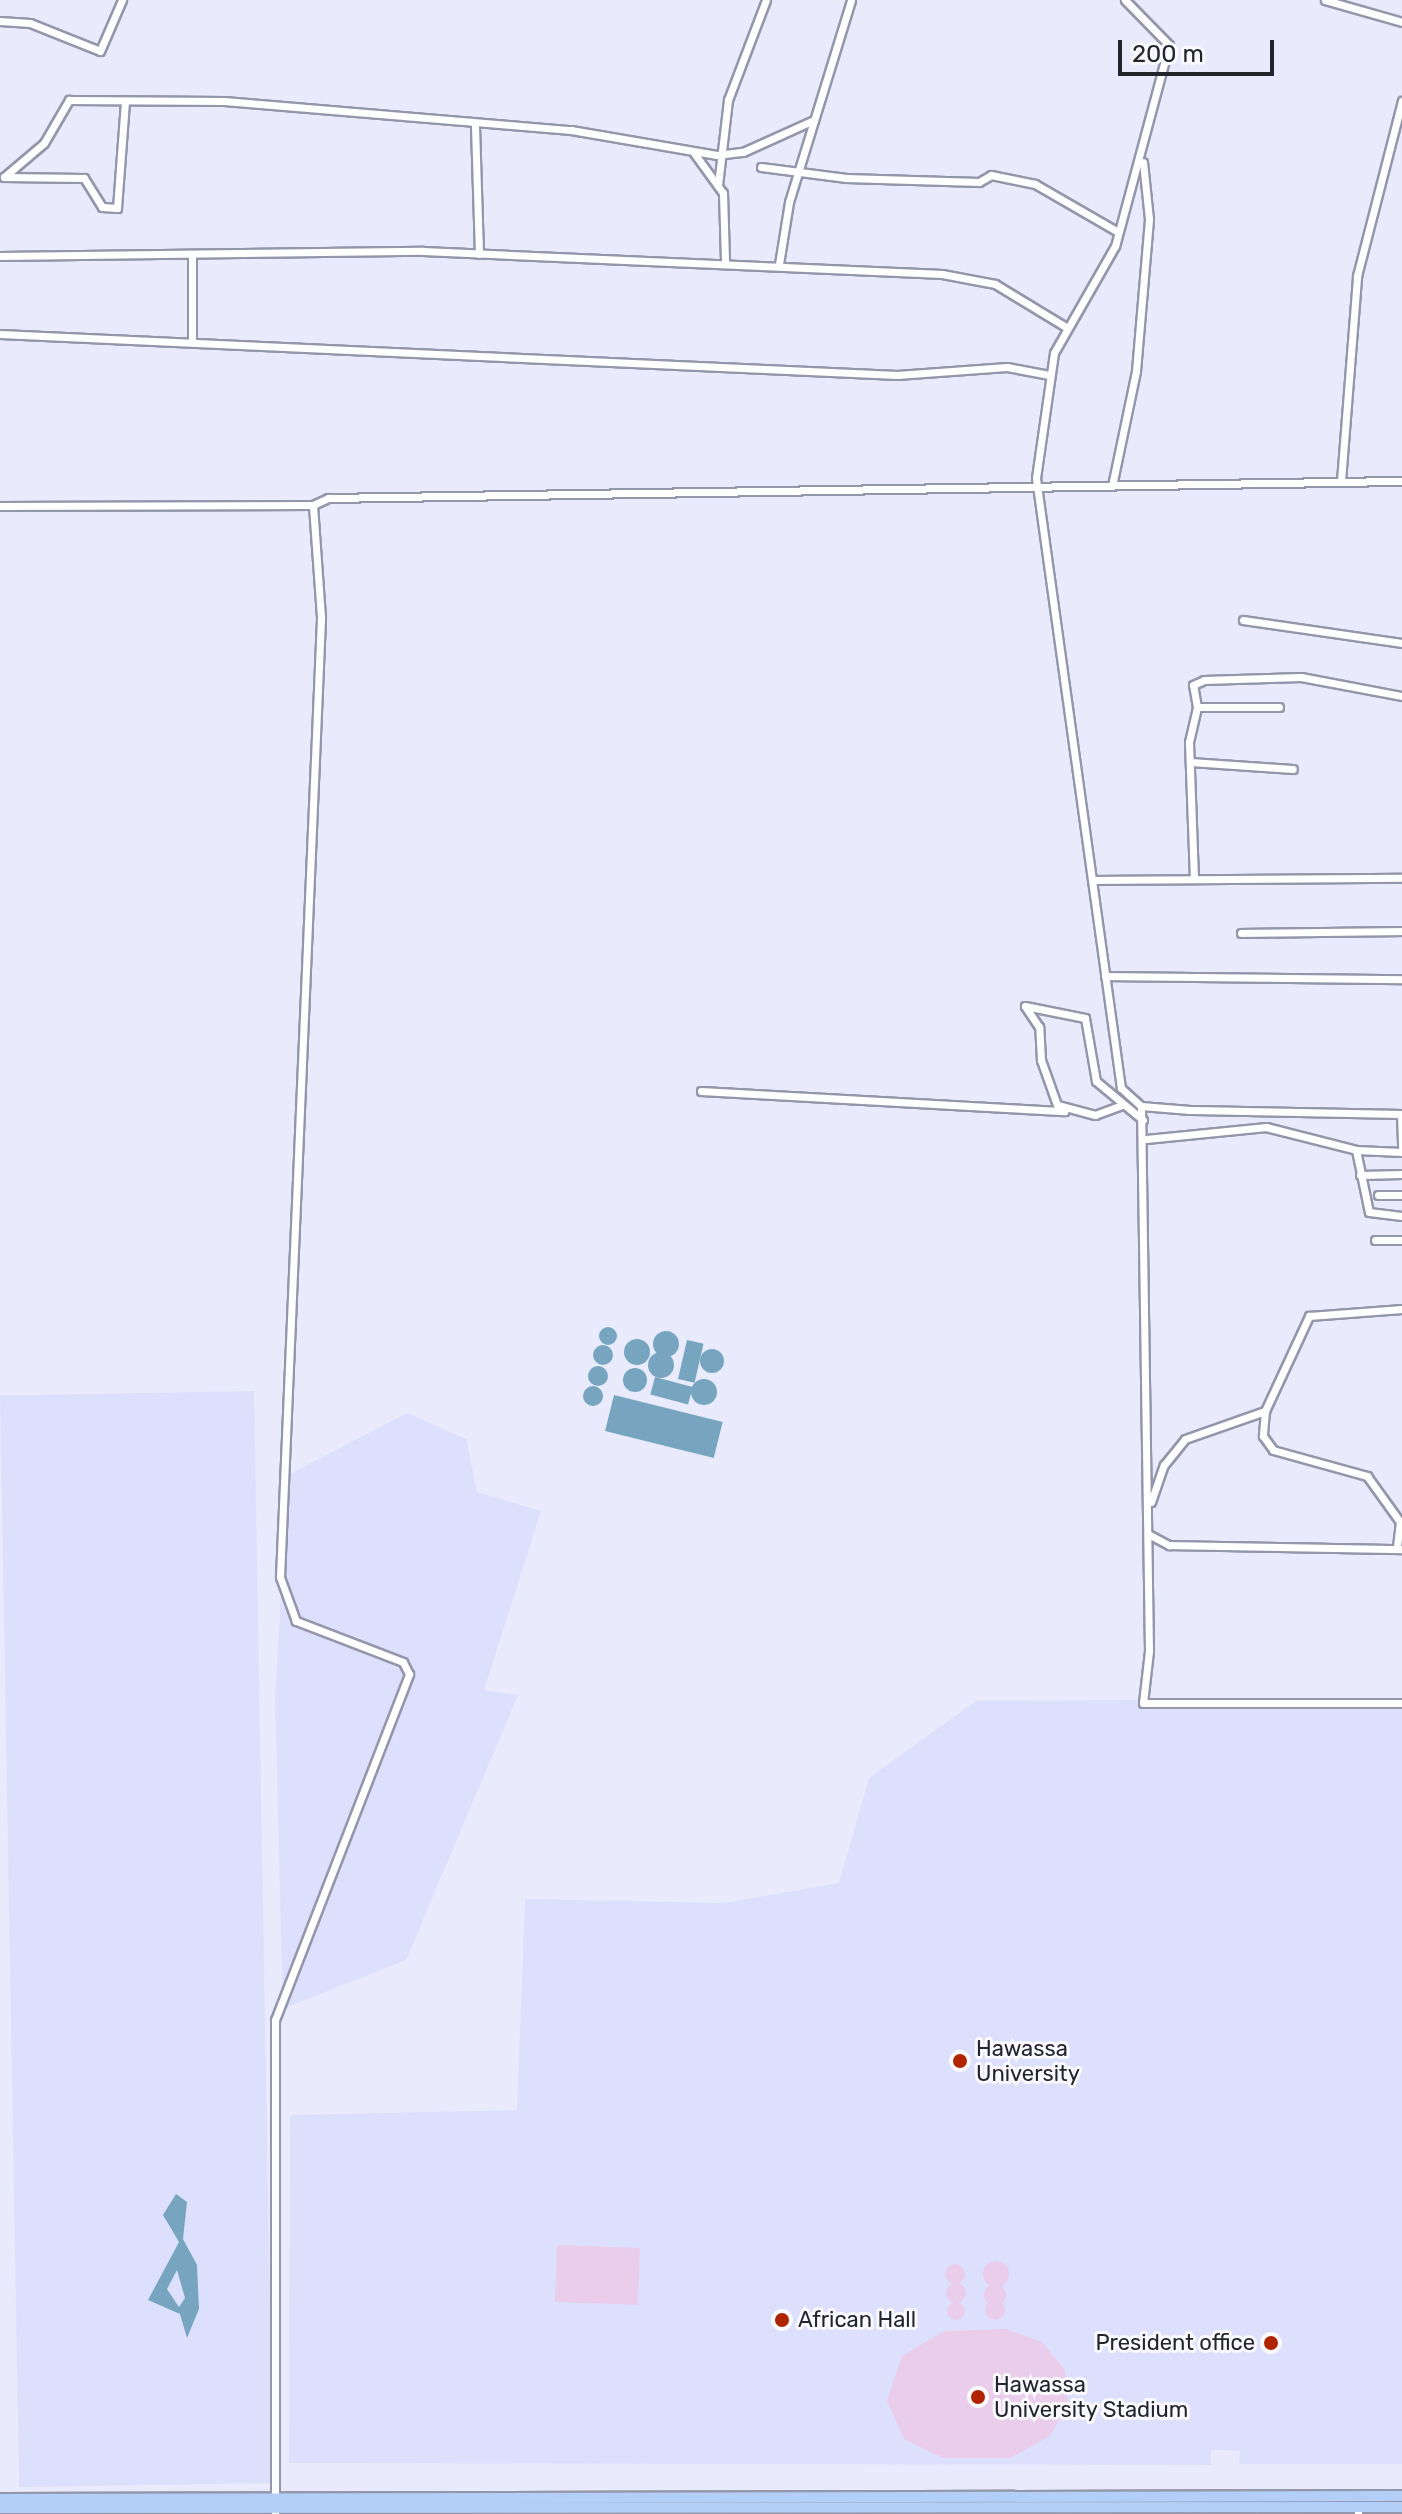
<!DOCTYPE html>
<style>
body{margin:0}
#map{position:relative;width:1402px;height:2514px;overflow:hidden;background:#e9ebfc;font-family:Rubik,sans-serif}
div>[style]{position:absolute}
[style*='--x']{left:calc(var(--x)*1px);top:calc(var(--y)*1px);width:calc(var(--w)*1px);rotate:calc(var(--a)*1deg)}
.built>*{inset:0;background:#dde0fd;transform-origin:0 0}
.green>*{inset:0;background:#eacdea;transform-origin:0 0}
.round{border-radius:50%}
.water>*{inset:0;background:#77a5c0;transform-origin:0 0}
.roads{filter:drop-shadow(2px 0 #9496aa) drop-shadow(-2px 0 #9496aa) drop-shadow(0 2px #9496aa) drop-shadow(0 -2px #9496aa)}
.minor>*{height:7px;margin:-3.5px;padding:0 3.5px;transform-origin:3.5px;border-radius:3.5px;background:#fff}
.highway>*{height:10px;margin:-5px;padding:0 5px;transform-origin:5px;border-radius:5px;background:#b3cef7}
.dots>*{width:22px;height:22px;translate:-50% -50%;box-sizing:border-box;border:4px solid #f9f9fe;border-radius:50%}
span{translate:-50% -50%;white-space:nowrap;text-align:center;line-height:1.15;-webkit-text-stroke:6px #f9f9fe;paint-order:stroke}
.poi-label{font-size:22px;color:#23242c}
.left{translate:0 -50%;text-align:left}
.right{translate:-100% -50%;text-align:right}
.scale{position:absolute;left:1118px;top:40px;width:156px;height:36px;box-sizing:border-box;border:4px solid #23242c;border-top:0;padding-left:10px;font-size:24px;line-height:28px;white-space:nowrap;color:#23242c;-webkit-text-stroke:6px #f9f9fe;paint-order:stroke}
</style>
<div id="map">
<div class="built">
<i style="left:254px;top:1391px;width:1092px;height:254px;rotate:89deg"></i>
<i style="clip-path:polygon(407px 1413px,466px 1439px,477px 1492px,541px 1511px,484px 1690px,518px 1695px,406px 1960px,283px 2009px,275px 1699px,288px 1475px)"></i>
<i style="clip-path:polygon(1402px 1698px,1402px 2464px,1239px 2464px,1240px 2451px,1227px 2450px,1211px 2450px,1211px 2465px,289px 2463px,290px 2115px,517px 2110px,525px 1899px,724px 1903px,839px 1883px,869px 1778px,976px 1701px)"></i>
</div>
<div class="green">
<i style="left:557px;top:2245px;width:83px;height:57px;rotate:2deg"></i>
<i class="round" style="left:983px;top:2261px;width:26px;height:26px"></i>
<i class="round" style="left:945px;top:2264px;width:20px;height:20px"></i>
<i class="round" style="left:946px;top:2283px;width:20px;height:20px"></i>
<i class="round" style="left:984px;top:2284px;width:22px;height:22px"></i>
<i class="round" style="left:985px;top:2300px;width:20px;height:20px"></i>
<i class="round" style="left:947px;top:2302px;width:18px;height:18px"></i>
<i style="clip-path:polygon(1006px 2329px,1042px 2342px,1065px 2370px,1068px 2404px,1050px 2436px,1010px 2458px,943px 2458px,904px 2439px,887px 2401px,902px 2356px,944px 2331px)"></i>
</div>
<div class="water">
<i class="round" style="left:599px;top:1327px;width:18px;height:18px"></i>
<i class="round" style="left:653px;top:1331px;width:26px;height:26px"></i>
<i class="round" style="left:624px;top:1339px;width:26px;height:26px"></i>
<i style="left:687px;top:1340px;width:17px;height:40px;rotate:13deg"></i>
<i class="round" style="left:593px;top:1345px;width:20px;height:20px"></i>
<i class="round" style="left:700px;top:1349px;width:24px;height:24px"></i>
<i class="round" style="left:648px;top:1352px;width:26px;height:26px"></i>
<i class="round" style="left:588px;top:1366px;width:20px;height:20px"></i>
<i class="round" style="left:623px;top:1368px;width:24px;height:24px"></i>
<i style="left:655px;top:1377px;width:39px;height:18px;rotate:15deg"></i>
<i class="round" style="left:691px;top:1379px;width:26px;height:26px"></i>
<i class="round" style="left:583px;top:1386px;width:20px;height:20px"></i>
<i style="left:614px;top:1395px;width:112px;height:37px;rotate:14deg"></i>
<i style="clip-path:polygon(evenodd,176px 2194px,187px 2202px,183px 2239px,197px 2265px,199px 2309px,187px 2338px,180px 2314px,148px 2300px,179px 2242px,163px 2215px,176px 2194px,177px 2270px,185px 2298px,179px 2307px,167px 2289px,177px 2270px)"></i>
</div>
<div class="roads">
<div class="minor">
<i style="--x:1125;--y:0;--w:63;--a:45.6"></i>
<i style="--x:1169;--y:45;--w:208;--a:105"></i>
<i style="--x:1115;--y:246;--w:123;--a:119.7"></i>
<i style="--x:1054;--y:353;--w:126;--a:98.2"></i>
<i style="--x:1036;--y:478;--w:616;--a:82.07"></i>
<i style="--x:1121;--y:1088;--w:27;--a:42"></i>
<i style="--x:1141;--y:1106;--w:49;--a:4.7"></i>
<i style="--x:1190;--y:1110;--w:212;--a:1.1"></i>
<i style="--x:1325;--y:0;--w:80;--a:15.9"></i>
<i style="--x:0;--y:21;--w:30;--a:4"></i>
<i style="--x:30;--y:23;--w:75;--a:21.8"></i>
<i style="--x:100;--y:51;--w:56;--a:-66.7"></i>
<i style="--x:475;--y:126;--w:128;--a:88.2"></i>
<i style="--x:694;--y:153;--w:49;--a:54.1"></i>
<i style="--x:723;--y:193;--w:67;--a:88.3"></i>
<i style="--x:761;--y:167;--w:86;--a:7.4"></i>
<i style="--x:846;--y:178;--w:133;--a:1.7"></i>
<i style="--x:979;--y:182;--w:14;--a:-30"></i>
<i style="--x:991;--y:175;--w:45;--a:11.6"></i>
<i style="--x:1035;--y:184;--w:96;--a:30"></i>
<i style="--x:4;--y:177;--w:52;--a:-40.4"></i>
<i style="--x:44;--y:143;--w:50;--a:-59.8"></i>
<i style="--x:69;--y:100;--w:155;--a:0.4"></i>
<i style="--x:224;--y:101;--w:348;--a:4.8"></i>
<i style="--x:571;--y:130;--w:148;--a:9.7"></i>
<i style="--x:717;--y:155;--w:26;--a:-7"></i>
<i style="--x:743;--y:152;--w:78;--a:-24.3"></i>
<i style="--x:4;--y:177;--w:80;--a:0.7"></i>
<i style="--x:84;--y:178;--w:34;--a:58"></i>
<i style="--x:102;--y:207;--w:15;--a:4"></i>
<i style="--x:117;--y:208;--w:106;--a:-85.7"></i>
<i style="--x:718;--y:185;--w:86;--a:-83.3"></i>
<i style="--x:728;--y:100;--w:107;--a:-69.2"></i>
<i style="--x:0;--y:256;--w:423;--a:-0.7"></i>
<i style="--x:423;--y:251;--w:520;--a:2.54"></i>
<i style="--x:942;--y:274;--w:54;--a:10.7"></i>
<i style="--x:995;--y:284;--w:81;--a:31.3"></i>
<i style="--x:779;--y:264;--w:63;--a:-80.8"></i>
<i style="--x:789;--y:202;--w:211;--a:-72.9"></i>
<i style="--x:0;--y:334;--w:898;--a:2.62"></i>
<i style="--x:897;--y:375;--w:110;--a:-4.2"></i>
<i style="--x:1007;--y:367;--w:43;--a:10.8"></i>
<i style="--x:192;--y:340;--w:85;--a:-90"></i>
<i style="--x:1341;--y:481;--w:206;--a:-85.5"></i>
<i style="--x:1357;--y:276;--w:181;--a:-75.6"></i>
<i style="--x:1112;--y:486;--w:117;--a:-78.2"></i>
<i style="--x:1136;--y:371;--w:153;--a:-85.1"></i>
<i style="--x:1149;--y:219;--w:57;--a:-96"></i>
<i style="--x:0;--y:506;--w:313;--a:-0.2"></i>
<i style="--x:1243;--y:620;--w:161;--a:8.2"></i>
<i style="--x:1197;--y:707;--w:22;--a:-100"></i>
<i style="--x:1193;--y:685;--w:12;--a:-24"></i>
<i style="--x:1204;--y:680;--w:97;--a:-1.8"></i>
<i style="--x:1301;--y:677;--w:103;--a:10.7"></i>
<i style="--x:1190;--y:762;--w:103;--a:3.9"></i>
<i style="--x:1194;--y:879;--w:137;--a:-92.1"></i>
<i style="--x:1189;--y:742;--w:36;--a:-77"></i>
<i style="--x:1197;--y:707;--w:82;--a:0"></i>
<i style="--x:1093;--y:880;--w:309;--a:-0.4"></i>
<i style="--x:1241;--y:933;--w:161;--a:-0.7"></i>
<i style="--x:1105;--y:976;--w:297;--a:0.6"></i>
<i style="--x:701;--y:1091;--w:364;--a:3.2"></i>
<i style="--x:1122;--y:1105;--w:29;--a:160"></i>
<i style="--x:1095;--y:1115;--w:39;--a:-165"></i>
<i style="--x:1057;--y:1105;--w:48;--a:-109.6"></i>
<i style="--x:1041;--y:1060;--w:33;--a:-93"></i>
<i style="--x:1039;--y:1027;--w:25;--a:-124"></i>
<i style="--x:1025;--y:1006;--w:61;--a:11.3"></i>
<i style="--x:1085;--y:1018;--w:64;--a:80.1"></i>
<i style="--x:1096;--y:1081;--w:61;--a:39.7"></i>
<i style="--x:1141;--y:1106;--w:545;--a:89.16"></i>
<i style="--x:1149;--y:1651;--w:52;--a:96.6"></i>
<i style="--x:1143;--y:1703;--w:259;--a:0"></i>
<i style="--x:1401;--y:1114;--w:35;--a:88"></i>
<i style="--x:1146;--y:1139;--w:121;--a:-5.7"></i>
<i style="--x:1266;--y:1127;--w:93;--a:14.3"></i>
<i style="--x:1356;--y:1150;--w:46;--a:2.5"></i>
<i style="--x:1356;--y:1150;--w:63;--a:78.2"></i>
<i style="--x:1369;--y:1212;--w:33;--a:7"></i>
<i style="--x:1360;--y:1175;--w:42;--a:-1.4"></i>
<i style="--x:1378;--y:1195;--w:24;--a:0"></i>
<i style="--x:1375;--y:1240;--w:27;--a:0"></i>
<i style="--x:1265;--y:1411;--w:25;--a:95"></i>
<i style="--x:1263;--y:1436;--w:17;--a:54"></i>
<i style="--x:1273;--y:1450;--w:98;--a:15.5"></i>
<i style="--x:1367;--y:1476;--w:57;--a:54.3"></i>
<i style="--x:1400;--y:1522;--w:26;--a:97"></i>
<i style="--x:1151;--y:1502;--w:39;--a:-71"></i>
<i style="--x:1164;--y:1465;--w:33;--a:-51"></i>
<i style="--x:1185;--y:1439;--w:85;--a:-19.3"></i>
<i style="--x:1265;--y:1411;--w:105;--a:-65.1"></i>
<i style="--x:1309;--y:1316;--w:93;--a:-4.3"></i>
<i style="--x:1148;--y:1534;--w:24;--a:28"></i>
<i style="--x:1169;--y:1545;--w:233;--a:1"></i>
<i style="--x:1358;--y:2512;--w:2;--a:90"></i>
<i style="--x:275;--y:2514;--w:494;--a:-90"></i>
<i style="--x:275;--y:2020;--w:371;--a:-68.8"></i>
<i style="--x:409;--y:1674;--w:13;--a:-117"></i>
<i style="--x:403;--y:1662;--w:115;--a:-159"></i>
<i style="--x:296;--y:1621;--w:47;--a:-110"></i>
<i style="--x:280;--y:1577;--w:961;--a:-87.55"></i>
<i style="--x:321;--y:617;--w:112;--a:-94.1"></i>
<i style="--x:313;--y:505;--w:17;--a:-25"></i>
<i style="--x:328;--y:498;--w:1074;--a:-0.91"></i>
</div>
<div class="highway">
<i style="--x:0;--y:2499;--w:1402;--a:-0.12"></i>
<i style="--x:0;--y:2508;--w:1402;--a:-0.04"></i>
</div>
</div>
<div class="dots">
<i style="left:960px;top:2061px;background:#b02400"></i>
<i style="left:782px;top:2320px;background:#b02400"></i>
<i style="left:1271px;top:2343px;background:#b02400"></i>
<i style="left:978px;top:2397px;background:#b02400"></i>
</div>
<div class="poi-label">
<span class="left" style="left:976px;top:2061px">Hawassa<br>University</span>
<span class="left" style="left:798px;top:2320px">African Hall</span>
<span class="right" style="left:1255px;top:2343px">President office</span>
<span class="left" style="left:994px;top:2397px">Hawassa<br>University Stadium</span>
</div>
<div class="scale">200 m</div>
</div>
